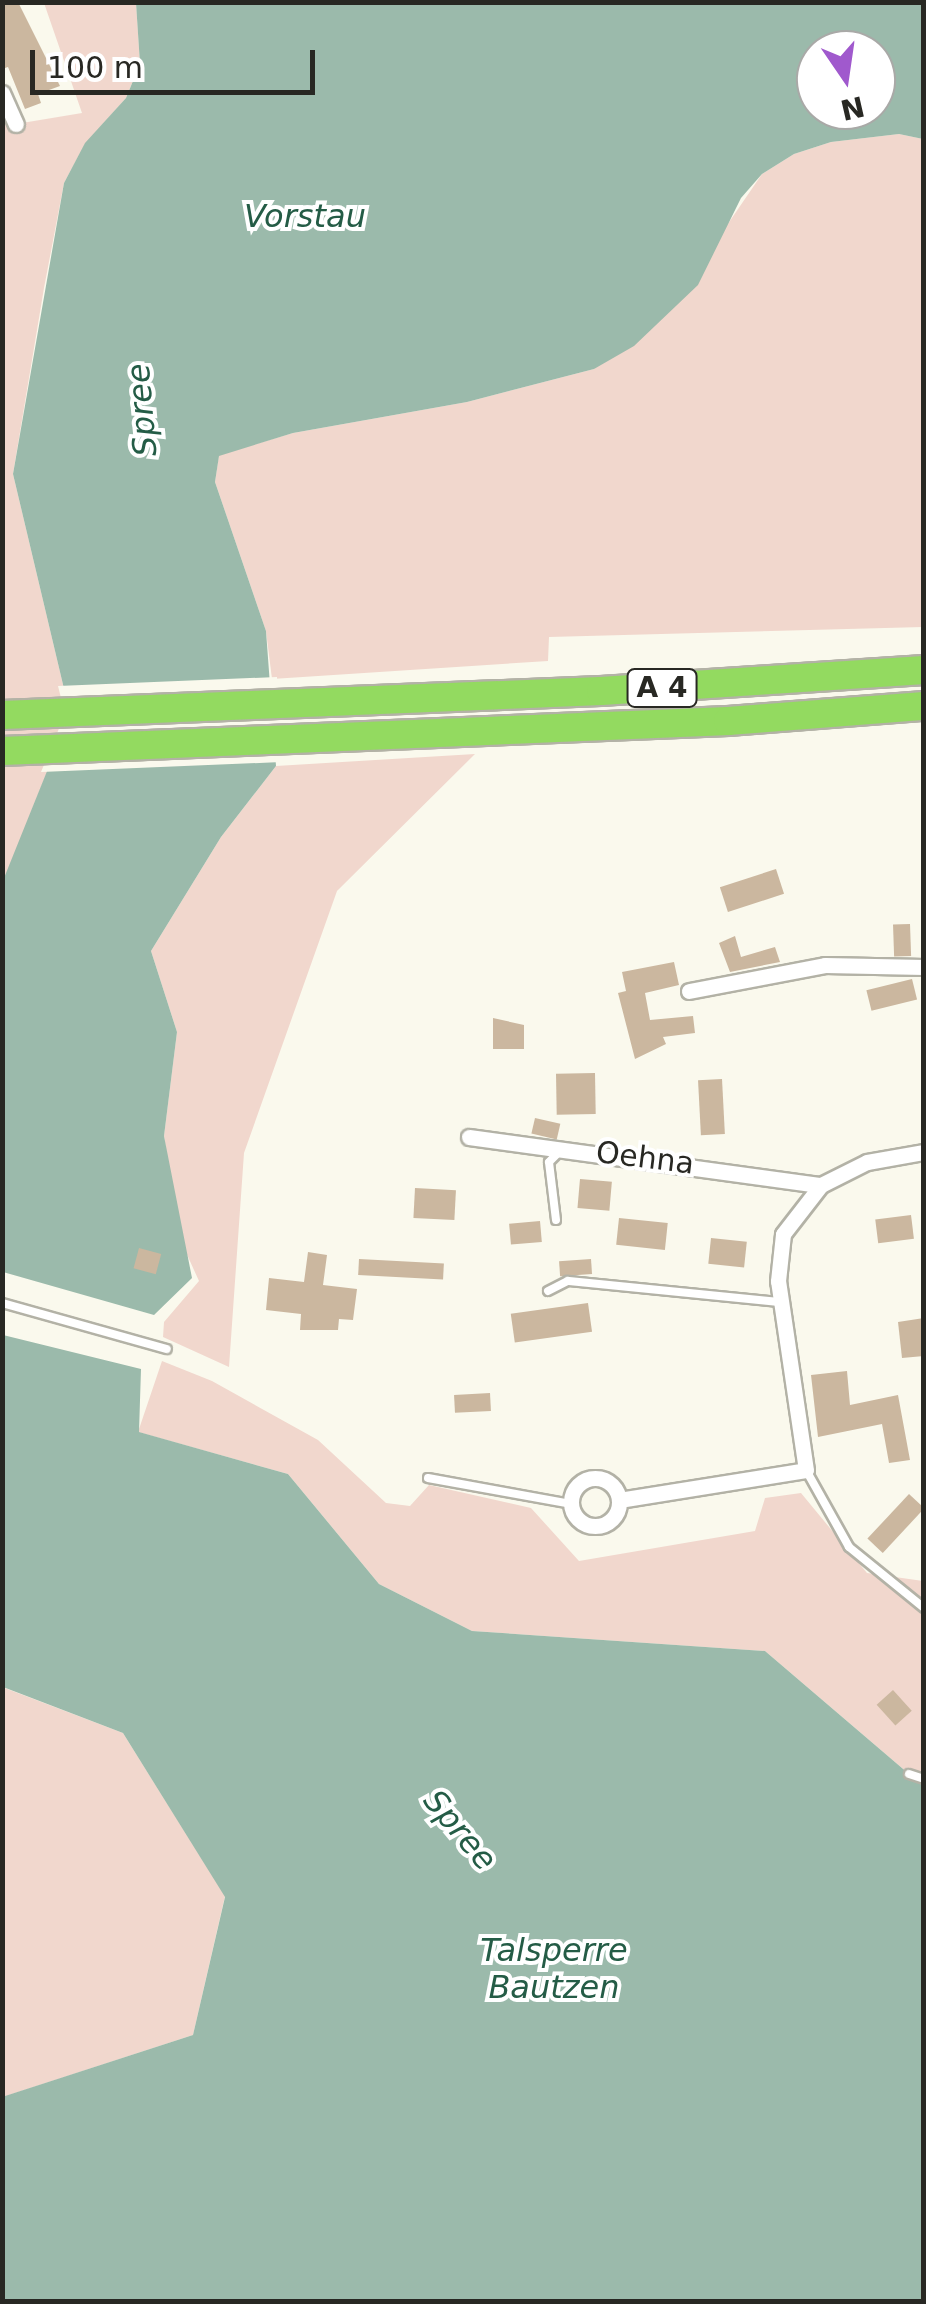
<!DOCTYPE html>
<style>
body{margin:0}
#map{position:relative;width:926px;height:2304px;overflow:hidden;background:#faf9ed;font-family:"DejaVu Sans",sans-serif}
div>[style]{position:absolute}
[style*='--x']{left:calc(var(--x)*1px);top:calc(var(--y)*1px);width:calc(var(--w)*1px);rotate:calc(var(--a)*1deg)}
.green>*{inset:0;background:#f1d7cd}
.water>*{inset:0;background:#9bbaab}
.pier>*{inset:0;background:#faf9ed}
.building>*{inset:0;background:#cbb79f;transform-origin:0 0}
.roads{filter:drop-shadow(2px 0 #b3b2a6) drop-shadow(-2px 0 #b3b2a6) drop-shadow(0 2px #b3b2a6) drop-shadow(0 -2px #b3b2a6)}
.service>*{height:8px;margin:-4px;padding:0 4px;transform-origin:4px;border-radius:4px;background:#fff}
.minor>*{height:15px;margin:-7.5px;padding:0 7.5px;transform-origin:7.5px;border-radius:7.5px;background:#fff}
.minor>.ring{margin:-7.5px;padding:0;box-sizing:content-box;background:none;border:15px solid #fff;border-radius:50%}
.motorway>*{height:28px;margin:-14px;padding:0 14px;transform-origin:14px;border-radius:14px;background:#93da60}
span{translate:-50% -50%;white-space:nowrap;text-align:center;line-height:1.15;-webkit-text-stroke:8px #fff;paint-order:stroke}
.shield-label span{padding:2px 8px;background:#fff;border:2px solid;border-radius:8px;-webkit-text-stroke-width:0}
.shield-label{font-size:28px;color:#282823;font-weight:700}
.street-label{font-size:30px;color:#282823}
.water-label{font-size:32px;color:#245c46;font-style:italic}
.frame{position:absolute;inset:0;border:5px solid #282823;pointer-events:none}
.north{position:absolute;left:796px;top:30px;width:100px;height:100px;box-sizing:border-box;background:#fff;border:2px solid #a9a9a7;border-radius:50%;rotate:167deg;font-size:28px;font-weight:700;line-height:40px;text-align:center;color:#282823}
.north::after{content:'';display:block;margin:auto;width:35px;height:45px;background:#a059cd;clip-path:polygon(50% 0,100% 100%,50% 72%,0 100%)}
.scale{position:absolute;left:30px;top:50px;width:285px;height:45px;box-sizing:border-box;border:5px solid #282823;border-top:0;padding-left:12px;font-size:30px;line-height:35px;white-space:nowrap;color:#282823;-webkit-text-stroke:8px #fff;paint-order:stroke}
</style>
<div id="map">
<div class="green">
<i style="clip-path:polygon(44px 3px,136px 3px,140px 64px,126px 98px,85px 144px,64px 183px,44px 288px,13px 474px,70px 714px,3px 883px,2px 93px,16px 124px,82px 113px)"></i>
<i style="clip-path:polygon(899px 134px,923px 139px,923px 627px,549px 637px,548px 661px,272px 679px,266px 631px,215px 482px,219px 455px,293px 433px,467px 402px,594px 369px,723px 231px,762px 174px,794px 154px,831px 142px)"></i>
<i style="clip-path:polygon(475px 754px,337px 891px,244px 1153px,229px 1367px,163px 1337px,164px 1322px,199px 1281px,179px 1237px,164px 1136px,177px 1032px,151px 951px,221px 837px,276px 766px)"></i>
<i style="clip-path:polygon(162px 1361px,212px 1381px,318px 1440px,386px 1503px,410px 1506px,429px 1485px,531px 1508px,579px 1561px,755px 1531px,765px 1498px,801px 1493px,867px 1573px,923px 1581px,923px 1786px,765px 1651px,472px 1631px,379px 1584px,288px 1474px,138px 1432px)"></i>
<i style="clip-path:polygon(2px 1687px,123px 1733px,225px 1896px,193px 2035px,3px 2097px)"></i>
</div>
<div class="water">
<i style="clip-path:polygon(evenodd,136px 3px,923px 3px,923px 139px,899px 134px,831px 142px,794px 154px,762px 174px,741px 198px,698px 285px,634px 346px,594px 369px,467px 402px,293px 433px,219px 456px,215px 482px,266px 631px,276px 766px,221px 837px,151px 951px,177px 1032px,164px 1136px,192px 1278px,154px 1315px,3px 1272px,2px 883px,70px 714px,13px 474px,64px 183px,85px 143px,126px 98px,140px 64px,136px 3px,816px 50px,876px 50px,876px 110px,816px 110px,816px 50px)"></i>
<i style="clip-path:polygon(3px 1335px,141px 1369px,139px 1432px,288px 1474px,379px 1584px,472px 1631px,765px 1651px,923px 1786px,923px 2301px,3px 2301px,2px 2097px,193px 2035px,225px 1897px,123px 1733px,3px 1687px)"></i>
</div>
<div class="pier">
<i style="clip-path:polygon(277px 677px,281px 762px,41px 772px,65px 714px,58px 686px)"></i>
</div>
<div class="building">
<i style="clip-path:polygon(2px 2px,18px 2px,60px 86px,38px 94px,41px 103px,25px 109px,8px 67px,2px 69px)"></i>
<i style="left:776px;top:869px;width:26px;height:59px;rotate:72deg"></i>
<i style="left:910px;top:924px;width:32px;height:17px;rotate:88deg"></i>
<i style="clip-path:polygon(735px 936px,741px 957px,775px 947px,780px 962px,730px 972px,719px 943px)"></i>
<i style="clip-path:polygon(674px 962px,679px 985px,645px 993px,650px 1020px,693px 1016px,695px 1033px,663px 1037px,666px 1044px,635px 1059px,618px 993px,626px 991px,622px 972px)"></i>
<i style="left:912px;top:979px;width:21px;height:47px;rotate:76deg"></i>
<i style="clip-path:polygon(493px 1018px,524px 1025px,524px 1049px,493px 1049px)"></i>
<i style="left:595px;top:1073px;width:41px;height:39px;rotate:89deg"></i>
<i style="left:722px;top:1079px;width:55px;height:24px;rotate:87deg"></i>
<i style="left:535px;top:1118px;width:26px;height:16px;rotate:13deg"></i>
<i style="left:580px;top:1179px;width:32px;height:29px;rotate:5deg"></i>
<i style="left:415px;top:1188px;width:41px;height:30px;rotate:3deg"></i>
<i style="left:911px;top:1215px;width:24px;height:36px;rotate:83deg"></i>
<i style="left:619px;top:1218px;width:49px;height:27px;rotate:6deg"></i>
<i style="left:540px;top:1221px;width:21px;height:31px;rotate:85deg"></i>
<i style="left:711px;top:1238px;width:36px;height:26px;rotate:6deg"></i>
<i style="left:139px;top:1248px;width:23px;height:21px;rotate:15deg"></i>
<i style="clip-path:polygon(308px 1252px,327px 1255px,323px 1285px,357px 1289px,353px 1320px,339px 1319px,338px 1330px,300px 1330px,301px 1314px,266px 1310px,269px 1278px,304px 1282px)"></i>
<i style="left:359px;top:1259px;width:85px;height:16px;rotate:3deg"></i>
<i style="left:591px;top:1259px;width:15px;height:32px;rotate:86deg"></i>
<i style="left:588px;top:1303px;width:29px;height:78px;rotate:82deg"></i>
<i style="clip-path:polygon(924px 1318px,924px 1356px,902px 1358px,898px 1322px)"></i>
<i style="clip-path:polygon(847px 1371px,850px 1405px,898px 1395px,910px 1460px,889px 1463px,882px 1424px,818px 1437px,811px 1375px)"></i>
<i style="left:490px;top:1393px;width:18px;height:36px;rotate:87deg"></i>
<i style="left:909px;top:1494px;width:21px;height:61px;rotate:43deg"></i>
<i style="left:893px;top:1690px;width:28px;height:22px;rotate:48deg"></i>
</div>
<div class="roads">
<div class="service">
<i style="--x:556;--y:1220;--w:58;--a:-96.9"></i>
<i style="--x:549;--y:1162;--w:16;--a:-45"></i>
<i style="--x:548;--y:1291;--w:22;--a:-27"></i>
<i style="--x:568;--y:1281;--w:213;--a:5.7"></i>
<i style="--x:2;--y:1303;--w:171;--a:15.6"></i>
<i style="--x:806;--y:1470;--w:88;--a:60.8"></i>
<i style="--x:849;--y:1547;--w:97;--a:39.1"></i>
<i style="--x:428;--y:1478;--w:145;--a:10.3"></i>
<i style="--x:909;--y:1774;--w:16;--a:18"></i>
</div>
<div class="minor">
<i style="--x:2;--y:93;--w:34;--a:66"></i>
<i style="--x:689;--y:991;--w:138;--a:-10.8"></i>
<i style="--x:825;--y:965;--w:99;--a:1.2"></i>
<i style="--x:469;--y:1137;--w:355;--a:7.8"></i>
<i class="ring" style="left:571px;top:1478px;width:33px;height:33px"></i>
<i style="--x:619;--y:1500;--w:189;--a:-9.1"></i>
<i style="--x:806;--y:1470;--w:191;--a:-98.4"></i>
<i style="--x:778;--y:1281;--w:47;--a:-83.9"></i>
<i style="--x:783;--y:1234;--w:62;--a:-52.2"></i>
<i style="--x:821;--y:1185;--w:51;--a:-26.6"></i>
<i style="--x:867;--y:1162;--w:58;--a:-10"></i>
</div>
<div class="motorway">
<i style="--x:2;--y:715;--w:599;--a:-2.29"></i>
<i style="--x:601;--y:691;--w:324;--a:-3.7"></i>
<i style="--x:2;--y:751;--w:727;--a:-2.37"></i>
<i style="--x:728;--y:721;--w:197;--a:-4.4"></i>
</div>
</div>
<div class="shield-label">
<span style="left:662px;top:688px">A 4</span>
</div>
<div class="street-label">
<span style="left:645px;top:1158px;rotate:7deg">Oehna</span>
</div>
<div class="water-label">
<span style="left:305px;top:216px">Vorstau</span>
<span style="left:142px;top:410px;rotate:-95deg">Spree</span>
<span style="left:460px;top:1830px;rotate:50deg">Spree</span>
<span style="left:554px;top:1969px">Talsperre<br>Bautzen</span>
</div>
<div class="frame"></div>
<div class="north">N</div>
<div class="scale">100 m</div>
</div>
